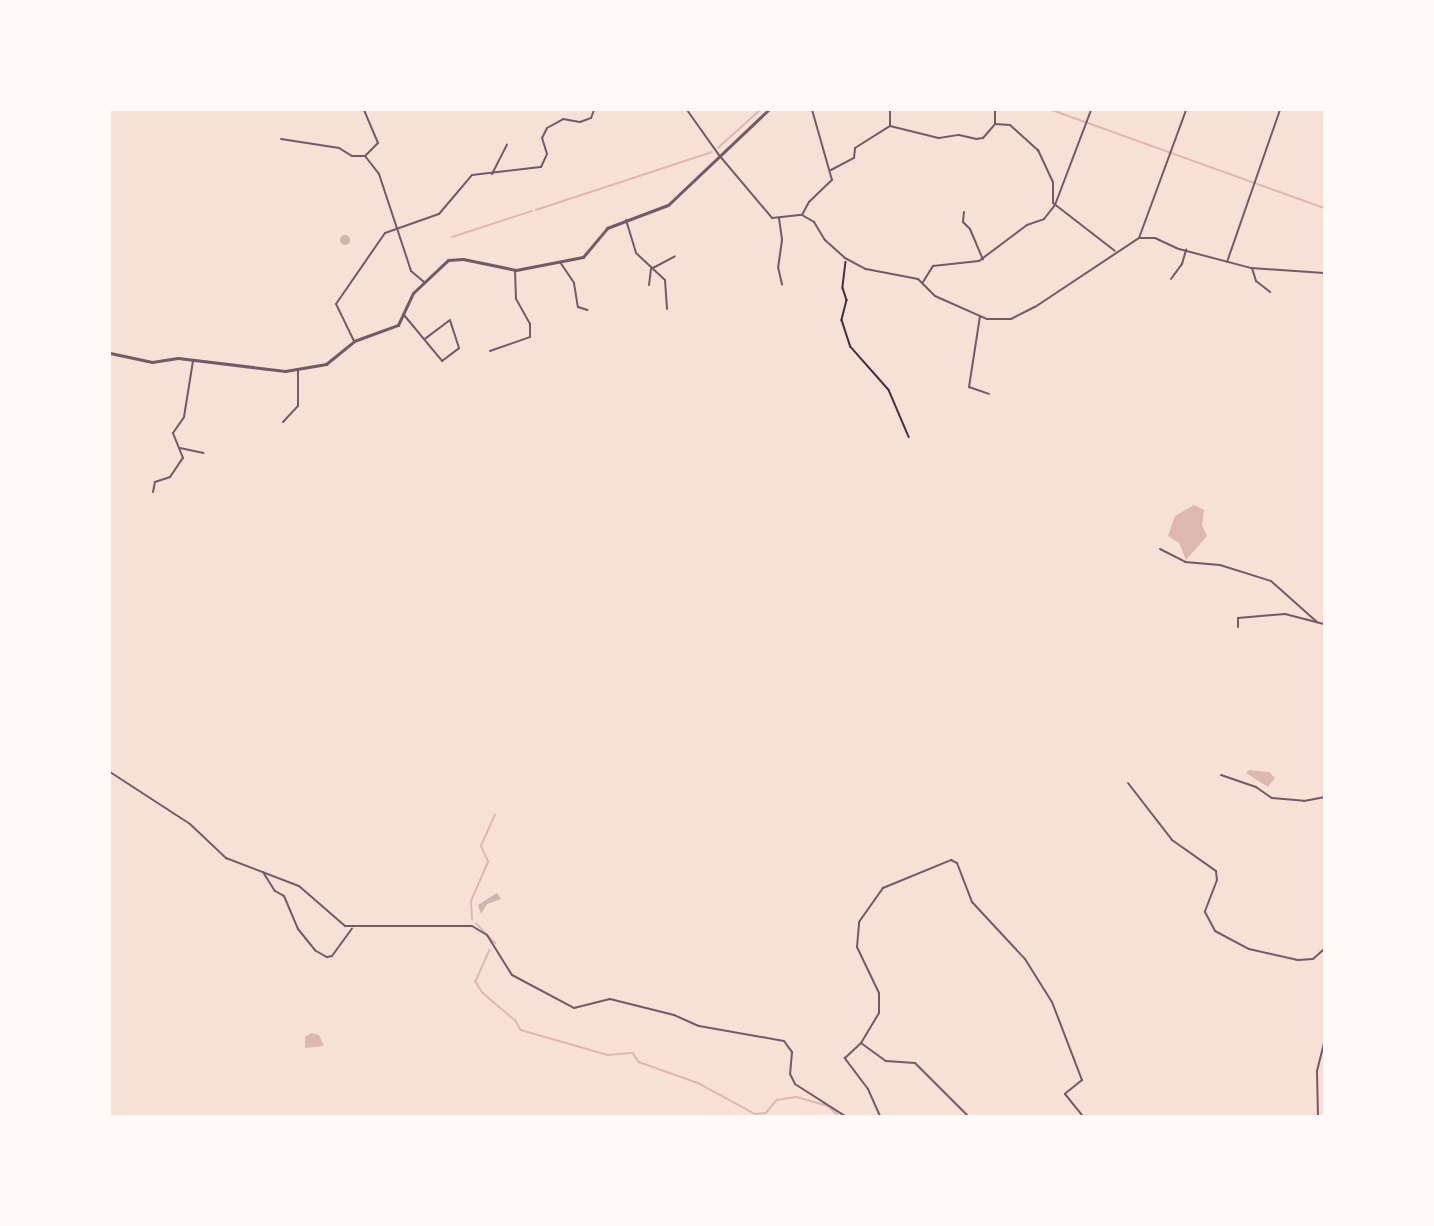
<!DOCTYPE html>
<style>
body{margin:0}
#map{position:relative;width:1434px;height:1226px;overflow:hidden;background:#f7e1d7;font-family:"Public Sans",sans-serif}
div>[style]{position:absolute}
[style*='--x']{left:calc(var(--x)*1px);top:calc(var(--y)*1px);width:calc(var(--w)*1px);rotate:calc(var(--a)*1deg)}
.water>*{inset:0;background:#dcb8b0}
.stream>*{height:1.5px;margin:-0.75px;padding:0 0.75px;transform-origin:0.75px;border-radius:0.75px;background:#dcb8b0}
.building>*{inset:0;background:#ccb4b1}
.round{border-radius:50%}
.path>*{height:1.5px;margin:-0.75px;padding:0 0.75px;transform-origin:0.75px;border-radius:0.75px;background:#4a2c40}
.minor>*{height:2px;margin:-1px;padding:0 1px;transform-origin:1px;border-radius:1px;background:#755966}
.tertiary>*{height:3px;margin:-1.5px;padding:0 1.5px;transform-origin:1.5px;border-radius:1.5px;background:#755966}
span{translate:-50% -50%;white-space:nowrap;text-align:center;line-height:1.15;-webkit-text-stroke:4.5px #fffaf5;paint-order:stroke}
.frame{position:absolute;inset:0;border:111px solid #fffaf5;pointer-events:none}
</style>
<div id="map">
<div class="water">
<i style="clip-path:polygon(1194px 505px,1204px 510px,1202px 525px,1207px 536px,1186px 560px,1179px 543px,1168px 536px,1175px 516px)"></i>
<i style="clip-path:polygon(1249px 770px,1269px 772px,1275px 778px,1268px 787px,1246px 773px)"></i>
<i style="clip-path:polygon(311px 1033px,319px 1035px,324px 1046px,305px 1048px,305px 1037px)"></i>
</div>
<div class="stream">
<i style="--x:1052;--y:110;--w:289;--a:19.8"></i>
<i style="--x:718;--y:148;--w:57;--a:-42.1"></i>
<i style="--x:536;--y:210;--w:185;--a:-18.2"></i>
<i style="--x:452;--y:237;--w:84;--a:-18"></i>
<i style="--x:472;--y:920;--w:19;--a:-93"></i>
<i style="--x:471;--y:901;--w:43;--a:-66.4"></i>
<i style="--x:488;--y:862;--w:17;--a:-114"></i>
<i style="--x:481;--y:846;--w:34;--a:-66"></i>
<i style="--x:476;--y:923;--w:28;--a:46"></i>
<i style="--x:490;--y:950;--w:35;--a:114"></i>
<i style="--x:476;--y:982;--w:13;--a:58"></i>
<i style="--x:483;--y:993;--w:43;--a:40.3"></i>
<i style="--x:516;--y:1021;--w:10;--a:61"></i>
<i style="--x:521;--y:1030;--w:91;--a:16"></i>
<i style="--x:608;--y:1055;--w:25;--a:-5"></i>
<i style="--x:633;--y:1053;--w:11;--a:56"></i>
<i style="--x:639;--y:1062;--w:63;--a:19.6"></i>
<i style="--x:698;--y:1083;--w:65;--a:28.5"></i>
<i style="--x:755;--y:1114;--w:11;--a:-5"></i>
<i style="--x:766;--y:1113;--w:17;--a:-50"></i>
<i style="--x:777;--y:1100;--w:20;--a:-9"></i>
<i style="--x:797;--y:1097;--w:32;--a:16"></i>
<i style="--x:828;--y:1106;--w:15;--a:42"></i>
</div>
<div class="building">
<i class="round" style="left:340px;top:235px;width:10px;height:10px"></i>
<i style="clip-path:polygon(497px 893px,501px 899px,487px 904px,481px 914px,478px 905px)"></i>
</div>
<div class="path">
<i style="--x:846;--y:262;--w:26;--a:97"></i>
<i style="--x:843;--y:288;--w:13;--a:72"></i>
<i style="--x:847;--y:300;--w:21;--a:104"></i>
<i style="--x:842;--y:320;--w:28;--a:72"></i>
<i style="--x:851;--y:347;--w:57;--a:48.5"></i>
<i style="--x:889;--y:390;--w:51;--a:66.9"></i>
</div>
<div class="minor">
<i style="--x:687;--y:110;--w:55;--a:54.6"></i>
<i style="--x:719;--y:155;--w:82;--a:49.9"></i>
<i style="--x:772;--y:218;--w:30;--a:-6"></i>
<i style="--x:802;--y:215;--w:14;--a:30"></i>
<i style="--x:814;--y:222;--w:21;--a:59"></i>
<i style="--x:825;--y:240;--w:27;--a:42"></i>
<i style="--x:845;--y:258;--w:24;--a:28"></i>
<i style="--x:866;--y:269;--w:53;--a:10.9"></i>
<i style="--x:918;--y:279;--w:24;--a:45"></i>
<i style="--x:935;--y:296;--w:57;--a:23.9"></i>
<i style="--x:987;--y:319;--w:24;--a:0"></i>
<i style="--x:1011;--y:319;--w:27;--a:-27"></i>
<i style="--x:1035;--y:307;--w:125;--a:-33.6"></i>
<i style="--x:1139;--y:238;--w:16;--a:0"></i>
<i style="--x:1155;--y:238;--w:26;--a:25"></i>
<i style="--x:1179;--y:249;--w:74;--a:14.8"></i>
<i style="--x:1251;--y:268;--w:73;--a:3.9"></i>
<i style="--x:890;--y:110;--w:16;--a:90"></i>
<i style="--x:995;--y:124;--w:14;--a:-90"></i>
<i style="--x:281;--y:139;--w:59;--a:8.8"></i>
<i style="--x:339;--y:148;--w:15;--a:32"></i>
<i style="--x:352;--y:156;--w:13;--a:0"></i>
<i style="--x:365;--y:156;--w:18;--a:-45"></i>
<i style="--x:378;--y:143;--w:36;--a:-113"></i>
<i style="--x:365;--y:156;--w:23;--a:52"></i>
<i style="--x:379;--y:174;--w:102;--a:71.7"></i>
<i style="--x:411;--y:271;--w:17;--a:40"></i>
<i style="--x:831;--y:170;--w:26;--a:-28"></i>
<i style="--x:854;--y:158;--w:10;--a:-84"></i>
<i style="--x:855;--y:148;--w:41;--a:-32.2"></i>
<i style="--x:890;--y:126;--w:50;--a:13.8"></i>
<i style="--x:939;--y:138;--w:20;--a:-9"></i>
<i style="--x:959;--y:135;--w:17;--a:13"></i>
<i style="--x:976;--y:139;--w:7;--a:-8"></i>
<i style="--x:983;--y:138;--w:18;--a:-49"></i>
<i style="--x:995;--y:124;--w:15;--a:4"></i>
<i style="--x:1010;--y:125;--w:38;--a:42"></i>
<i style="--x:1038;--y:150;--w:35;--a:65"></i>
<i style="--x:1053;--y:182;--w:21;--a:90"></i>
<i style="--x:1053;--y:203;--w:78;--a:37.7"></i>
<i style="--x:492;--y:174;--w:33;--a:-63"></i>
<i style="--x:964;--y:212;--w:10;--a:96"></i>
<i style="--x:963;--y:222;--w:10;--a:45"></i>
<i style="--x:970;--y:229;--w:33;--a:67"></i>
<i style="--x:802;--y:215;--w:15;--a:-62"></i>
<i style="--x:809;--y:202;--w:32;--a:-44"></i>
<i style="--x:832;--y:180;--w:73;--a:-105.9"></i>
<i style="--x:779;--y:218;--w:22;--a:82"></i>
<i style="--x:782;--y:240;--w:27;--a:98"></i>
<i style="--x:778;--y:267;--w:18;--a:77"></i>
<i style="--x:626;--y:220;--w:34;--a:73"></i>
<i style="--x:636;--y:253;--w:40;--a:43"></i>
<i style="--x:665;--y:280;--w:29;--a:86"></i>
<i style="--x:1139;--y:238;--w:136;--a:-69.8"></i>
<i style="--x:560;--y:262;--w:25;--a:56"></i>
<i style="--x:574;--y:283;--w:24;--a:81"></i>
<i style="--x:578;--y:307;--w:10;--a:17"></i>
<i style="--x:1227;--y:262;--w:161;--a:-70.8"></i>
<i style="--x:1252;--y:268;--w:14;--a:73"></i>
<i style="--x:1256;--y:281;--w:18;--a:38"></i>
<i style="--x:1171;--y:279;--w:19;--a:-54"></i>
<i style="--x:1182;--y:264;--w:15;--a:-74"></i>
<i style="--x:923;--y:282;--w:19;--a:-58"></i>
<i style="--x:933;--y:266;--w:46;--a:-6.2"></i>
<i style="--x:979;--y:261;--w:60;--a:-36.9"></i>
<i style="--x:1027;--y:225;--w:18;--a:-19"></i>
<i style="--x:1044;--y:219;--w:18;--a:-52"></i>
<i style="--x:1055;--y:205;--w:102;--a:-69.2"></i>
<i style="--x:649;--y:285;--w:16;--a:-83"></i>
<i style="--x:651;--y:269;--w:27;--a:-28"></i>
<i style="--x:404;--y:315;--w:60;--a:50.4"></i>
<i style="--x:442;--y:361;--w:21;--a:-37"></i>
<i style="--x:459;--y:348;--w:29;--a:-108"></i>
<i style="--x:450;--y:320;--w:31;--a:143"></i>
<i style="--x:980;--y:316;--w:72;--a:98.8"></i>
<i style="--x:969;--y:387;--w:21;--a:19"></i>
<i style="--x:354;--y:341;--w:41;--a:-115.9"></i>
<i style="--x:336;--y:304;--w:86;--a:-55.4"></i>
<i style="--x:385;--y:233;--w:57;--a:-19.4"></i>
<i style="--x:439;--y:214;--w:51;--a:-49.8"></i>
<i style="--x:472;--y:175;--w:69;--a:-6.6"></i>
<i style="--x:541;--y:167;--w:14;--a:-65"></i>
<i style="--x:547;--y:154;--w:17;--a:-107"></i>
<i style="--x:542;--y:138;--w:11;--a:-63"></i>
<i style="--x:547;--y:128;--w:18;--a:-29"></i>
<i style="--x:563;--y:119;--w:17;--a:10"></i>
<i style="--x:580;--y:122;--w:12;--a:-20"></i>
<i style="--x:591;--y:118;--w:9;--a:-69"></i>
<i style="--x:490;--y:351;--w:42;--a:-19.3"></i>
<i style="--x:530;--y:337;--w:13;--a:-90"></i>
<i style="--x:530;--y:324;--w:29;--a:-119"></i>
<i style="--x:516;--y:299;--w:29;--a:-92"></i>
<i style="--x:283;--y:422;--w:22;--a:-47"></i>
<i style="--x:298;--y:406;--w:36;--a:-90"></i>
<i style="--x:180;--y:448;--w:24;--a:12"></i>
<i style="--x:153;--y:492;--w:10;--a:-79"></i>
<i style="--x:155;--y:482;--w:16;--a:-18"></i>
<i style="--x:170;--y:477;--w:23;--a:-56"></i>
<i style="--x:183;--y:458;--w:27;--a:-112"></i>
<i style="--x:173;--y:433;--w:19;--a:-55"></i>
<i style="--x:184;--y:417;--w:57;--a:-80.9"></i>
<i style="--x:1160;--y:549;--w:28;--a:27"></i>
<i style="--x:1185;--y:562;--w:35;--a:5"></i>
<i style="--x:1220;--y:565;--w:53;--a:17.4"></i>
<i style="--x:1271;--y:581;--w:62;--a:41.7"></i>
<i style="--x:1238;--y:627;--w:9;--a:-90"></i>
<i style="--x:1238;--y:618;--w:47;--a:-4.9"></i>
<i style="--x:1285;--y:614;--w:40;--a:14.4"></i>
<i style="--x:110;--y:772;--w:95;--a:33"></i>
<i style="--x:190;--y:824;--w:50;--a:43.4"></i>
<i style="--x:226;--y:858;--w:78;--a:21"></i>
<i style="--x:299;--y:886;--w:61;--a:41"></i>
<i style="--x:345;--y:926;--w:127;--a:0"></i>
<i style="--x:472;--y:926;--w:17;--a:31"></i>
<i style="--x:487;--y:935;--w:47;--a:58"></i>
<i style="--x:512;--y:975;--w:70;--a:28"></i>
<i style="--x:574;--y:1008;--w:37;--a:-14"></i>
<i style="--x:610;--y:999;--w:66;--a:14"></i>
<i style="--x:674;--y:1015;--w:27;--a:24"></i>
<i style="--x:699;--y:1026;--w:86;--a:10"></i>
<i style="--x:784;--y:1041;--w:14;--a:54"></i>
<i style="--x:792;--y:1052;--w:22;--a:95"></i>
<i style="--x:790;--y:1074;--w:11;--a:63"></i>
<i style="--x:795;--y:1084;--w:59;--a:32.6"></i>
<i style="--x:1221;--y:775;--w:37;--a:19"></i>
<i style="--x:1256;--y:787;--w:19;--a:35"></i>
<i style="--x:1272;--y:798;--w:32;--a:5"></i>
<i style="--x:1304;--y:801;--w:20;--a:-11"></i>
<i style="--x:1128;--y:783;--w:72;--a:52.3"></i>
<i style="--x:1172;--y:840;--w:54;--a:35.2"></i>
<i style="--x:1216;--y:871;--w:9;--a:84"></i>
<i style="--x:1217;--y:880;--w:34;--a:111"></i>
<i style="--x:1205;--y:912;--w:21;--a:62"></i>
<i style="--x:1215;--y:931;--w:38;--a:28"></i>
<i style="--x:1249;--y:949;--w:50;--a:12.7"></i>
<i style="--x:1298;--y:960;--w:15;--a:-4"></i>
<i style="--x:1313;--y:959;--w:15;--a:-42"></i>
<i style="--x:263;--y:872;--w:22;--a:58"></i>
<i style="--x:275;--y:891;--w:10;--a:29"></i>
<i style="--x:284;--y:896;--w:36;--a:67"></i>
<i style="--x:298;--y:929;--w:28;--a:51"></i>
<i style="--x:316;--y:951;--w:13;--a:29"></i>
<i style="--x:327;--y:957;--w:5;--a:-11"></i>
<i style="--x:332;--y:956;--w:34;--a:-54"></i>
<i style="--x:861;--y:1043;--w:31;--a:36"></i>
<i style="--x:886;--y:1061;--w:29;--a:4"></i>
<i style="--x:915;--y:1063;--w:75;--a:45"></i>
<i style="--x:880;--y:1116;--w:30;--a:-114"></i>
<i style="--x:868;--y:1089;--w:39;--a:-127"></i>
<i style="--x:845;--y:1058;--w:22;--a:-43"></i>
<i style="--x:861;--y:1043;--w:35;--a:-59"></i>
<i style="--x:879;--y:1013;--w:20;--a:-90"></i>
<i style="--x:879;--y:993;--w:51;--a:-115.6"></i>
<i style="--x:857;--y:947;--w:25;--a:-85"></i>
<i style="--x:859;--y:922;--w:42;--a:-54.8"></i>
<i style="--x:883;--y:888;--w:74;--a:-22.4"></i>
<i style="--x:951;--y:860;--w:7;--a:27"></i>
<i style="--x:957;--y:863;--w:42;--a:69"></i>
<i style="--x:972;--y:902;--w:78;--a:47.1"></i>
<i style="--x:1025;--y:959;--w:51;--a:57.9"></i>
<i style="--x:1052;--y:1002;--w:84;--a:69"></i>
<i style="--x:1082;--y:1080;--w:22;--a:141"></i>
<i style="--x:1065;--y:1094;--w:28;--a:51"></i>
<i style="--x:1318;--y:1116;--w:45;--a:-91.3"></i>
<i style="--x:1317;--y:1071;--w:30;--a:-76"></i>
</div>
<div class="tertiary">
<i style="--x:110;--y:353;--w:43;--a:12.1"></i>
<i style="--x:152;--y:362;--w:26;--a:-9"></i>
<i style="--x:178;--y:358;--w:108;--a:6.9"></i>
<i style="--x:285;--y:371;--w:42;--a:-9.7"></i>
<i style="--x:326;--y:364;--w:36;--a:-39"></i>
<i style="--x:354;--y:341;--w:47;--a:-20"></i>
<i style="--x:398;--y:325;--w:35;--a:-65"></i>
<i style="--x:413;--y:293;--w:48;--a:-43.3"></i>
<i style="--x:448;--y:260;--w:15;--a:-4"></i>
<i style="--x:463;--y:259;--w:54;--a:11.7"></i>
<i style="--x:516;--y:270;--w:68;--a:-11"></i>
<i style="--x:583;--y:257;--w:38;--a:-50"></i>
<i style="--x:607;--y:228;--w:65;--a:-20.7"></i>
<i style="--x:668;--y:205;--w:138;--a:-43.5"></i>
</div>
<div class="frame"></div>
</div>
